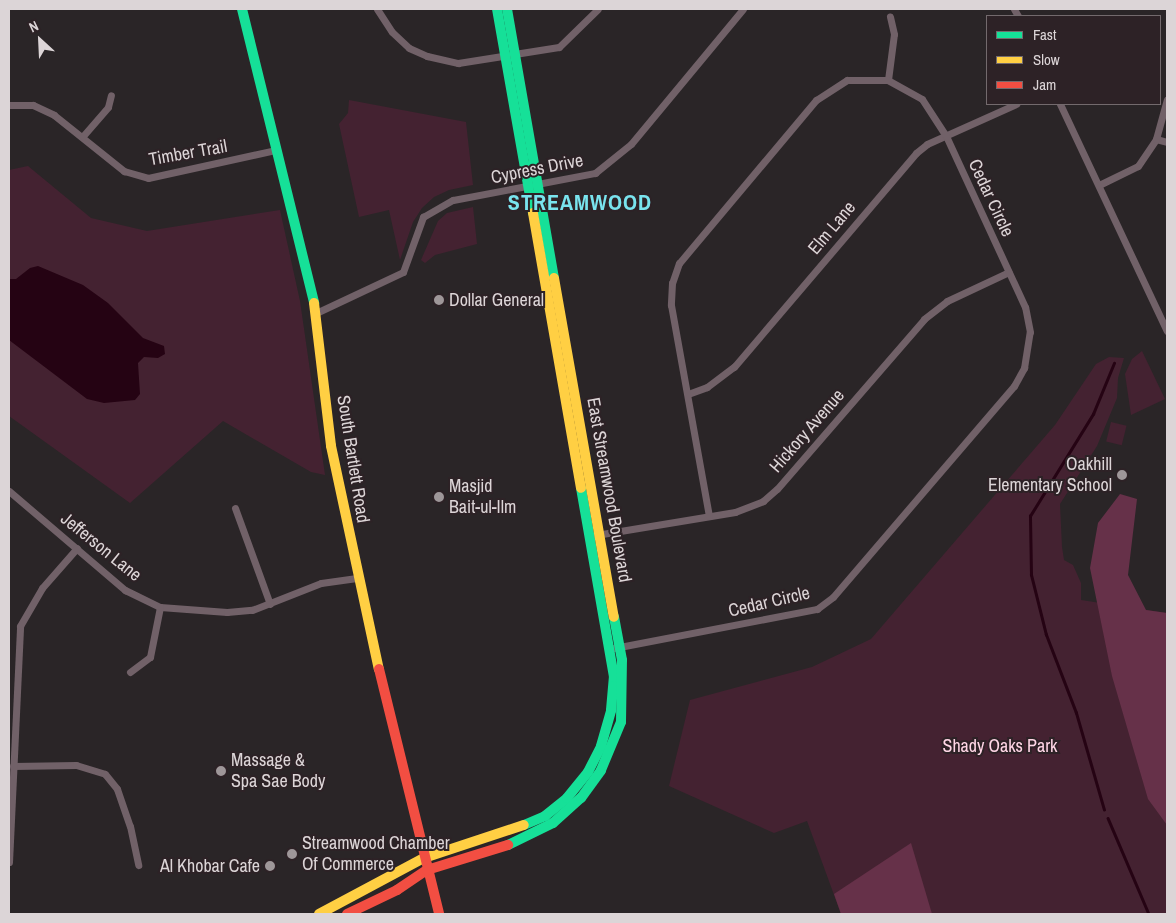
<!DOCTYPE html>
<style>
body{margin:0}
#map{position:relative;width:1176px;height:923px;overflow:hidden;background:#2a2527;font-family:"Archivo Narrow",sans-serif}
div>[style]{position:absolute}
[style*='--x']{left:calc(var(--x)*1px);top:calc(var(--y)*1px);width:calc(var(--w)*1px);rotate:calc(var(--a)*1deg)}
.green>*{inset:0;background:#442231;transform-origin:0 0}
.forest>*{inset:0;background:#663149}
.water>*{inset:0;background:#250313}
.stream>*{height:2.5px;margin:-1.25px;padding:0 1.25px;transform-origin:1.25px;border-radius:1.25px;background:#250313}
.street>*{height:7px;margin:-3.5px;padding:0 3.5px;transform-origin:3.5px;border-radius:3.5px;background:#716168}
.fast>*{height:10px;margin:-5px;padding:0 5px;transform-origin:5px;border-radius:5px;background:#16e098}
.slow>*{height:10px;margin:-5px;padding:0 5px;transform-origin:5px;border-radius:5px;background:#ffcf43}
.jam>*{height:10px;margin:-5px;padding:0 5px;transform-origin:5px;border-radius:5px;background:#f24e42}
.dots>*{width:14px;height:14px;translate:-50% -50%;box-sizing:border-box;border:2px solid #2d2226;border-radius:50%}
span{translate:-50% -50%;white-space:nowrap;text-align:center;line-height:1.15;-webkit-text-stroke:4px #2d2226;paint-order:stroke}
.street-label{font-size:18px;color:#dcd5d7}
.poi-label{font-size:18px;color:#dcd5d7}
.left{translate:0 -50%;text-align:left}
.right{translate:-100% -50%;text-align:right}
.park-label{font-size:18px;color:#ffd6e6}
.district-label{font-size:22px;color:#79e4ee;font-weight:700;letter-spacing:1px}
.frame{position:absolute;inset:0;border:10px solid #dcd5d7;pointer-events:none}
.legend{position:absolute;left:986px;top:15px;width:175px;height:90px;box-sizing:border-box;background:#2d2226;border:1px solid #736a6d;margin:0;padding:6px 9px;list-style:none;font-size:15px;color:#dcd5d7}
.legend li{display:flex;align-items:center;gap:10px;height:25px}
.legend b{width:25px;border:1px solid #736a6d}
.north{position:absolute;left:15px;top:15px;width:50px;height:50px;-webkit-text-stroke:4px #2d2226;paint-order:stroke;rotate:335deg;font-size:14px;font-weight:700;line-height:20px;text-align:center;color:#dcd5d7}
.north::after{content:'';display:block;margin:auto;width:18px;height:22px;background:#dcd5d7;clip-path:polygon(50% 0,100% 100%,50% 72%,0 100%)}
</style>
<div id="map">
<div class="green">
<i style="clip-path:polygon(349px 100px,466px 122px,473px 185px,449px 190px,434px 197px,422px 208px,413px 222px,400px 260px,389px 210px,359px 217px,339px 124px,348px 113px)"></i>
<i style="clip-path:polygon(28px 166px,91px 218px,147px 231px,280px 210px,300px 301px,325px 475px,311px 472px,223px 421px,130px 503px,9px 416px,9px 170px)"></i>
<i style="clip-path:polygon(473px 207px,477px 244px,435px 255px,425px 263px,421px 260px,438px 221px,447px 213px)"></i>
<i style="clip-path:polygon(1142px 351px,1165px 399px,1131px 415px,1125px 374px,1132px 359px)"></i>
<i style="clip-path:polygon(1109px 357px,1124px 358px,1118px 378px,1117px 398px,1097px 446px,1060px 504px,1062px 547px,1064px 560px,1073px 565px,1081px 583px,1081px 600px,1167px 613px,1167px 914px,841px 914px,807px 821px,774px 833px,669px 786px,690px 700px,812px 667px,871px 639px,1055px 425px,1096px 364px)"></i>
<i style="left:1111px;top:422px;width:16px;height:20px;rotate:14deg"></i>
</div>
<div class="forest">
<i style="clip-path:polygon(1120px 494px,1137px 499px,1128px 575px,1146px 610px,1167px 613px,1167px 825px,1148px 799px,1112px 676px,1090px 568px,1098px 523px)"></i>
<i style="clip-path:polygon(911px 843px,932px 914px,841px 914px,834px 894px)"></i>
</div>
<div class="water">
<i style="clip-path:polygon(38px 266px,83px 285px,108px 303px,143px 338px,164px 346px,165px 354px,158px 358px,144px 357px,138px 363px,140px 394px,135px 400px,104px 403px,87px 399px,9px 340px,9px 279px,16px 279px,30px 268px)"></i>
</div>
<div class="stream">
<i style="--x:1104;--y:810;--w:101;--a:-106.1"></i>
<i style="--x:1076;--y:713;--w:84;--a:-111"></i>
<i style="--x:1046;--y:635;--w:62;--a:-104"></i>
<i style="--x:1031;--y:575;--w:59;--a:-91"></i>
<i style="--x:1030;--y:516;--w:120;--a:-58.3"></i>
<i style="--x:1093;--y:414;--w:55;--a:-67.6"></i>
<i style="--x:1108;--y:818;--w:104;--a:66.9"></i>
</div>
<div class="street">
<i style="--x:377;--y:9;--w:27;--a:57"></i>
<i style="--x:392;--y:32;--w:23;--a:43"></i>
<i style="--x:409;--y:48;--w:20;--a:24"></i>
<i style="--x:427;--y:56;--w:32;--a:13"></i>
<i style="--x:458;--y:63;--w:102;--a:-9"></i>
<i style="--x:559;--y:47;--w:54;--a:-44.3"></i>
<i style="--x:1014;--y:9;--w:8;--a:60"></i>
<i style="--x:888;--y:80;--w:46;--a:-82.6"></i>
<i style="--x:894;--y:34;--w:18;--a:-103"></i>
<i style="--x:1060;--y:104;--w:251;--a:64.8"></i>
<i style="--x:9;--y:105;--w:24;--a:0"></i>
<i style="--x:33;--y:105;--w:23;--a:25"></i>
<i style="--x:54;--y:115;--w:90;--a:38.7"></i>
<i style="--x:124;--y:171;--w:25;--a:16"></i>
<i style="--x:148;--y:178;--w:130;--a:-12.4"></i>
<i style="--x:83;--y:136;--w:38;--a:-49"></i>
<i style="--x:108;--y:107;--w:12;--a:-76"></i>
<i style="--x:1156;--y:139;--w:11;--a:15"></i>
<i style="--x:1099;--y:185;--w:43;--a:-26"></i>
<i style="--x:1138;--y:166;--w:32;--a:-56"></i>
<i style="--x:1156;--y:139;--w:41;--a:-74.6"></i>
<i style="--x:316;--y:313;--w:96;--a:-25.2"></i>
<i style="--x:403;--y:272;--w:59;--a:-70"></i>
<i style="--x:423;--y:217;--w:34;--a:-30"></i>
<i style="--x:453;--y:200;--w:145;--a:-10.8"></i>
<i style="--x:595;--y:173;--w:46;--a:-38.9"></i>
<i style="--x:631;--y:144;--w:175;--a:-50.3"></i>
<i style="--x:688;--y:394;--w:20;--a:-20"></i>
<i style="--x:707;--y:387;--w:34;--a:-37"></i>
<i style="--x:734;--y:367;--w:281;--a:-49.6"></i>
<i style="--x:916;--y:153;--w:14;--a:-39"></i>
<i style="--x:927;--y:144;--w:98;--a:-24.2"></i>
<i style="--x:9;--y:491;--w:153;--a:40.5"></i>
<i style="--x:125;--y:590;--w:39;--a:26"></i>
<i style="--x:160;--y:607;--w:67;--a:4.3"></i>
<i style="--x:227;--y:612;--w:25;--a:-5"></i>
<i style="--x:252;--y:610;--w:74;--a:-21.4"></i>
<i style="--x:321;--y:583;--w:36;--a:-8"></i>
<i style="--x:235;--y:508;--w:102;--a:70"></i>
<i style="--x:596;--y:535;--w:141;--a:-9.4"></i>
<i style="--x:735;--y:512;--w:30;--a:-21"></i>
<i style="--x:763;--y:501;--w:18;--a:-41"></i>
<i style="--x:777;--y:489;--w:225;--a:-49.1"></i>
<i style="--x:924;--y:319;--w:29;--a:-38"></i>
<i style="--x:947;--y:301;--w:68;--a:-25.1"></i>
<i style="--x:609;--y:649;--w:212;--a:-10.9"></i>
<i style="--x:817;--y:609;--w:20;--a:-37"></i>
<i style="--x:833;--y:597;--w:278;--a:-49.4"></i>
<i style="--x:1014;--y:386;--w:21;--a:-61"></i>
<i style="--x:1024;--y:368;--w:36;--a:-81"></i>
<i style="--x:1030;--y:332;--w:25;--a:-101"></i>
<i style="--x:1025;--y:307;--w:188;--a:-114.8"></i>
<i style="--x:946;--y:136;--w:44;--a:-123"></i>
<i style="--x:922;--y:99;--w:39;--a:-151"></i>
<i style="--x:888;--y:80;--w:41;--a:180"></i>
<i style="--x:847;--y:80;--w:37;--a:147"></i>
<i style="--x:816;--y:100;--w:213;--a:130"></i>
<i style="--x:679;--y:263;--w:21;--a:109"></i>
<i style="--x:672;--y:283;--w:22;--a:93"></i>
<i style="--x:671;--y:305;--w:214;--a:79.8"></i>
<i style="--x:130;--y:672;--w:25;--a:-37"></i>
<i style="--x:150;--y:657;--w:51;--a:-78.7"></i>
<i style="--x:13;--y:766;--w:63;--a:-0.9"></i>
<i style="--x:76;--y:765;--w:30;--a:17"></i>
<i style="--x:105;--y:774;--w:19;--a:51"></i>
<i style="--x:117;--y:789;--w:39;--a:71"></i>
<i style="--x:130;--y:826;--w:40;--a:78"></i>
<i style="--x:9;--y:862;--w:236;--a:-87.3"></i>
<i style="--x:20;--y:626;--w:44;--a:-59.9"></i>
<i style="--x:42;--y:588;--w:53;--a:-48.8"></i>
</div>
<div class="fast">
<i style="--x:242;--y:9;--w:303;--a:76.2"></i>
<i style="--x:497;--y:9;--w:207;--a:80"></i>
<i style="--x:507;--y:9;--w:273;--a:80.1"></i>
<i style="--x:524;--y:825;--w:23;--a:-23"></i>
<i style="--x:545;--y:816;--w:28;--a:-39"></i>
<i style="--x:567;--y:798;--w:33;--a:-51"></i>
<i style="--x:588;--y:772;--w:29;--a:-63"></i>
<i style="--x:601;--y:746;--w:37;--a:-74"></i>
<i style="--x:611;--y:710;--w:33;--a:-85"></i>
<i style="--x:614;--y:677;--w:192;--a:-99.9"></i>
<i style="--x:508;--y:845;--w:50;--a:-26.1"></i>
<i style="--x:553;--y:823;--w:38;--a:-42"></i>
<i style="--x:581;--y:798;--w:34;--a:-54"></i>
<i style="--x:601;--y:770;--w:52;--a:-67.4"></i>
<i style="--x:621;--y:722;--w:62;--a:-89.1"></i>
<i style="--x:622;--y:660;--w:44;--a:-100.5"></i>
</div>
<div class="slow">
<i style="--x:533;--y:213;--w:279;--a:80.1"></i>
<i style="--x:554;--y:278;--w:344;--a:80"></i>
<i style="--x:314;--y:303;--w:144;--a:83.2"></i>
<i style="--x:331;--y:446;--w:228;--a:77.9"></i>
<i style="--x:319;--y:914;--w:119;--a:-28.1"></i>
<i style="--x:424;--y:858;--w:105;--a:-18.3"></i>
</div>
<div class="jam">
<i style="--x:379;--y:669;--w:252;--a:76.2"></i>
<i style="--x:347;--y:914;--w:55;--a:-25.6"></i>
<i style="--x:397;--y:890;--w:36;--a:-34"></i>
<i style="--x:427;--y:870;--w:85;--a:-17.2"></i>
</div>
<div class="dots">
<i style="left:439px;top:300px;background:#9e9799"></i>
<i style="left:1122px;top:475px;background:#9e9799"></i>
<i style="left:439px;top:497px;background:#9e9799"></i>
<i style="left:221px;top:771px;background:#9e9799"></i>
<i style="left:292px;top:854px;background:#9e9799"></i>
<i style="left:270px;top:866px;background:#9e9799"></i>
</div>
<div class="street-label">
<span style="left:188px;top:153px;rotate:-10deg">Timber Trail</span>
<span style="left:537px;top:169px;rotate:-11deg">Cypress Drive</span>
<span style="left:991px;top:198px;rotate:65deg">Cedar Circle</span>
<span style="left:832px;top:228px;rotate:-50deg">Elm Lane</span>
<span style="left:807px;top:431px;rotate:-49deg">Hickory Avenue</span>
<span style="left:353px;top:459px;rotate:81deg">South Bartlett Road</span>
<span style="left:609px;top:490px;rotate:80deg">East Streamwood Boulevard</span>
<span style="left:101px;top:547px;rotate:39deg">Jefferson Lane</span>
<span style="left:769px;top:602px;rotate:-13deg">Cedar Circle</span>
</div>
<div class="poi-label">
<span class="left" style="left:449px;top:300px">Dollar General</span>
<span class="right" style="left:1112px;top:475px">Oakhill<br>Elementary School</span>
<span class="left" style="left:449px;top:497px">Masjid<br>Bait-ul-Ilm</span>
<span class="left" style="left:231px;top:771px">Massage &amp;<br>Spa Sae Body</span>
<span class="left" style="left:302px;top:854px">Streamwood Chamber<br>Of Commerce</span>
<span class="right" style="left:260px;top:866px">Al Khobar Cafe</span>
</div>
<div class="park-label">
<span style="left:1000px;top:746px">Shady Oaks Park</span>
</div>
<div class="district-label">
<span style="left:580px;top:203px">STREAMWOOD</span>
</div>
<div class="frame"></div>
<ul class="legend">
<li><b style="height:6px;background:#16e098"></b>Fast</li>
<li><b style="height:6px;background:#ffcf43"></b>Slow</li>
<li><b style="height:6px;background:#f24e42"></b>Jam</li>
</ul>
<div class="north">N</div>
</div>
